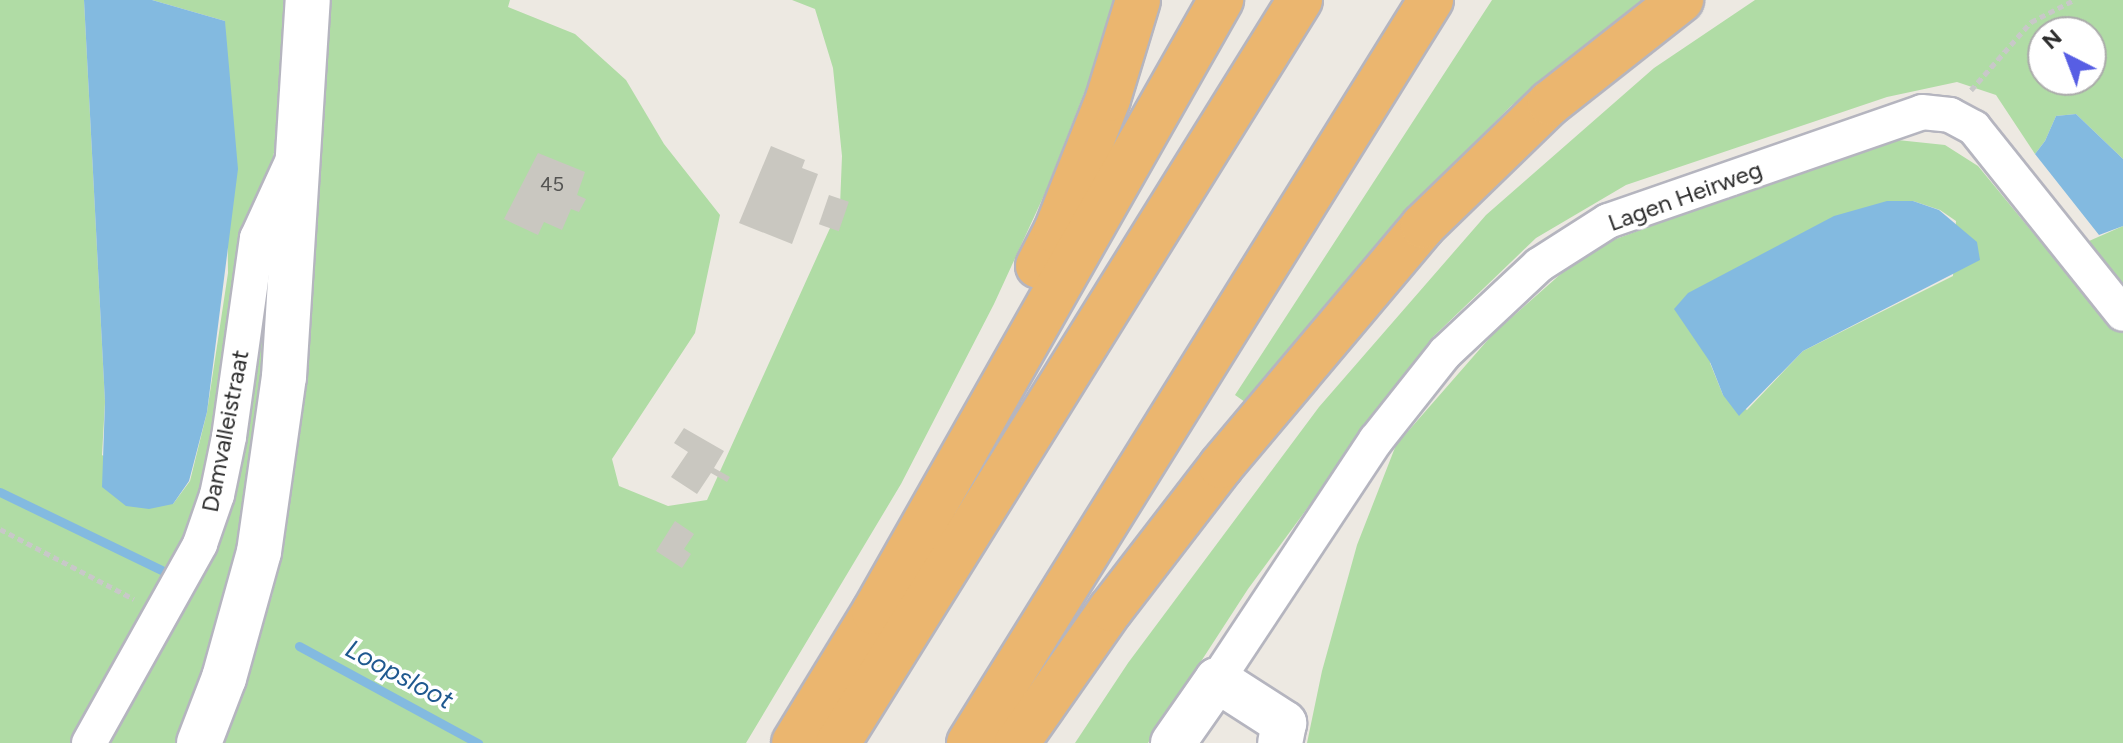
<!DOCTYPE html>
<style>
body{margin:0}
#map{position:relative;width:2123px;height:743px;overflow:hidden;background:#ede9e2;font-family:Figtree,sans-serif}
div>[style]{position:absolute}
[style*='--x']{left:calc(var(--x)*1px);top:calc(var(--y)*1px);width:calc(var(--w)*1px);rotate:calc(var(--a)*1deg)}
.green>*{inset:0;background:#b0dca5}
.water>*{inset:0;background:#83bae0}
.stream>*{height:9px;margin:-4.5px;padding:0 4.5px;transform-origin:4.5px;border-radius:4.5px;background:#83bae0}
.building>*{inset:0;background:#c9c7c0;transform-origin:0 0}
.path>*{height:5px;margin-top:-2.5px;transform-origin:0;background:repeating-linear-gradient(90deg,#c8c8c8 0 6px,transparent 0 10px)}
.roads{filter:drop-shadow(2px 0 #b5b5bf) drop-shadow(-2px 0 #b5b5bf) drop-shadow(0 2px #b5b5bf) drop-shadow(0 -2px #b5b5bf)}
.street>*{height:34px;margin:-17px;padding:0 17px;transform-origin:17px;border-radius:17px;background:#fff}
.secondary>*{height:44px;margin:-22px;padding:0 22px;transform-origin:22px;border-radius:22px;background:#fff}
.highway>*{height:44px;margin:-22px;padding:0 22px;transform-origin:22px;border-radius:22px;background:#ebb66f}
span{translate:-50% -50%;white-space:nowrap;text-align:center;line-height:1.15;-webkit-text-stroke:7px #fff;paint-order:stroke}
.number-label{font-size:20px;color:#545452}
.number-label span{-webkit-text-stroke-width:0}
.street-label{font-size:24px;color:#2d2d2d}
.water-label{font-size:26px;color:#1f598f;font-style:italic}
.north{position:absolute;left:2027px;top:16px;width:80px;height:80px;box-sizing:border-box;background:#fff;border:2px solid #ababab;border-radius:50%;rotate:318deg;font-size:22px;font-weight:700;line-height:32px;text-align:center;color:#2d2d2d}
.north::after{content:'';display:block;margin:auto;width:28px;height:36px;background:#575ee4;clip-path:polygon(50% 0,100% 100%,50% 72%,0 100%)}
</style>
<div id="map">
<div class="green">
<i style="clip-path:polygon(0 0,84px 0,105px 402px,102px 455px,173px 504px,190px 481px,207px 412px,228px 273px,225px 21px,152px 0,291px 0,282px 113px,200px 518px,78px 743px,0 743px)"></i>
<i style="clip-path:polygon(325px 0,510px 0,508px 7px,575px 34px,626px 80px,664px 144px,720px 215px,695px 333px,612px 459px,619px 486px,668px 506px,707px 500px,840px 206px,842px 156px,833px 68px,815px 9px,792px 0,1113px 0,1103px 45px,1046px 191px,994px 304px,901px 484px,746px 743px,218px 743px,272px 596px,304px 403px)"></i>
<i style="clip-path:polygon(1492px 0,1643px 0,1511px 106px,1410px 209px,1245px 402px,1235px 395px)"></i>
<i style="clip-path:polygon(evenodd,1755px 0,2123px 0,2123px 159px,2076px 114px,2056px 116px,2045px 141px,2035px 154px,1996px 95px,1957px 82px,1887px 97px,1626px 185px,1536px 238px,1433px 337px,1248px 589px,1148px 743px,1075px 743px,1128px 663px,1319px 407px,1486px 215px,1654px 68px,1755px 0,2043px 32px,2091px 32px,2091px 80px,2043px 80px,2043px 32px)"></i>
<i style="clip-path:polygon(evenodd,1888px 139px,1945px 145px,1978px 166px,2058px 263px,2123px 333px,2123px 743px,1307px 743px,1322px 671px,1357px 545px,1396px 445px,1493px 334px,1563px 272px,1605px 243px,1888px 139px,1913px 201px,1940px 210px,1956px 221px,1953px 276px,1803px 351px,1747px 410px,1723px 395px,1710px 363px,1913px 201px)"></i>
<i style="clip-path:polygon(2123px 226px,2123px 286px,2080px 245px)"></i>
<i style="clip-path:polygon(270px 234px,268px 379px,243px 540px,205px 668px,175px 743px,99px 743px,206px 547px)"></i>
</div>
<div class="water">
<i style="clip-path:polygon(84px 0,152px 0,225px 21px,238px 169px,207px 412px,189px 481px,173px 504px,149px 509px,126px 506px,102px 487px,105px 402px)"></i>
<i style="clip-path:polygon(2076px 114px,2123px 159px,2123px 226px,2099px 235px,2035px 154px,2045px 141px,2056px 116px)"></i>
<i style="clip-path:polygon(1887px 201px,1913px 201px,1939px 210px,1977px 242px,1980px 260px,1803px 351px,1739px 416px,1723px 395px,1710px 362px,1674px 309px,1688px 293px,1834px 216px)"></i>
</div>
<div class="stream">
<i style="--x:0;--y:492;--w:179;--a:25.8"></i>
<i style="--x:299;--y:646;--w:204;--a:28.5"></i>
</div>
<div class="building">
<i style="clip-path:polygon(771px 146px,805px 160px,802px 168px,818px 174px,792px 244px,739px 223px)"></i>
<i style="clip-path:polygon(538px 153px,585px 172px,577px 195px,586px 199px,579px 212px,571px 209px,562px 230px,544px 222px,538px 235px,504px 219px)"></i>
<i style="left:829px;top:195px;width:21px;height:31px;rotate:19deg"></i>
<i style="clip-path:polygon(684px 428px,724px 451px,714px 468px,730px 477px,727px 482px,711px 473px,697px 494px,671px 477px,688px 452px,674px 443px)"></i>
<i style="clip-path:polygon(675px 521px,694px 534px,684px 549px,691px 554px,682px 568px,656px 551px)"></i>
</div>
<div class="path">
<i style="--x:1971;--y:90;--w:91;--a:-48.6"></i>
<i style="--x:2031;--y:22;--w:48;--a:-27.1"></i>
<i style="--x:0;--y:529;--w:151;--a:27.6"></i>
</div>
<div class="roads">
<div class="street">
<i style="--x:1217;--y:680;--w:288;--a:-56.5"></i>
<i style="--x:1376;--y:440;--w:111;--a:-51.6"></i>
<i style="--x:1445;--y:353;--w:129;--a:-43.1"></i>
<i style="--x:1539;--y:265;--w:82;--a:-32.5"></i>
<i style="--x:1608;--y:221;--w:332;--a:-19.1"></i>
<i style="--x:1922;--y:112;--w:28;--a:6"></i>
<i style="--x:1950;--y:115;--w:27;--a:28"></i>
<i style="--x:1974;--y:128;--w:238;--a:51.3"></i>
<i style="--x:89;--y:743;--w:228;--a:-60.8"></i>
<i style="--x:200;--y:544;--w:52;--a:-70.9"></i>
<i style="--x:217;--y:495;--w:59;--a:-78.3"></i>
<i style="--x:229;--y:437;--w:201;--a:-82"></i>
<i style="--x:257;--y:238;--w:84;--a:-65.3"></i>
</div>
<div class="secondary">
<i style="--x:199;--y:743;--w:70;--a:-69"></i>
<i style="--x:224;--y:678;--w:131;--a:-74.5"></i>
<i style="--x:259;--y:552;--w:177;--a:-81.9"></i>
<i style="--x:284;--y:377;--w:378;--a:-86.4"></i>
<i style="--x:1173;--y:743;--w:77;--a:-55.1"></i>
<i style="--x:1217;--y:680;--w:80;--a:32.7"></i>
<i style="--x:1284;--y:723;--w:20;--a:101"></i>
</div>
<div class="highway">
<i style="--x:1038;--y:266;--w:39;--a:-63"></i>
<i style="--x:1056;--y:231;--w:142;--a:-68.5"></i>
<i style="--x:1108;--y:99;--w:103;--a:-73.1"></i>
<i style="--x:794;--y:743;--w:153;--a:-58.6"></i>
<i style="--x:874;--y:612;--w:704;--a:-60.45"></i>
<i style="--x:838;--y:743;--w:875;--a:-58.13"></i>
<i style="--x:969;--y:743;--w:875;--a:-58.13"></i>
<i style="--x:1017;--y:743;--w:164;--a:-55"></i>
<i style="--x:1111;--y:609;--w:180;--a:-52.4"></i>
<i style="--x:1221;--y:466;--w:314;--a:-49.9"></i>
<i style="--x:1423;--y:226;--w:177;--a:-44.1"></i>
<i style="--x:1550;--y:103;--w:167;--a:-38.2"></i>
</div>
</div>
<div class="number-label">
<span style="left:552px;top:184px">45</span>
</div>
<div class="street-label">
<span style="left:1685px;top:196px;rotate:-20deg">Lagen Heirweg</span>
<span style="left:225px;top:431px;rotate:-79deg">Damvalleistraat</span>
</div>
<div class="water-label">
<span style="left:399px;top:675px;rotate:28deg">Loopsloot</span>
</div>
<div class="north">N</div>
</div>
